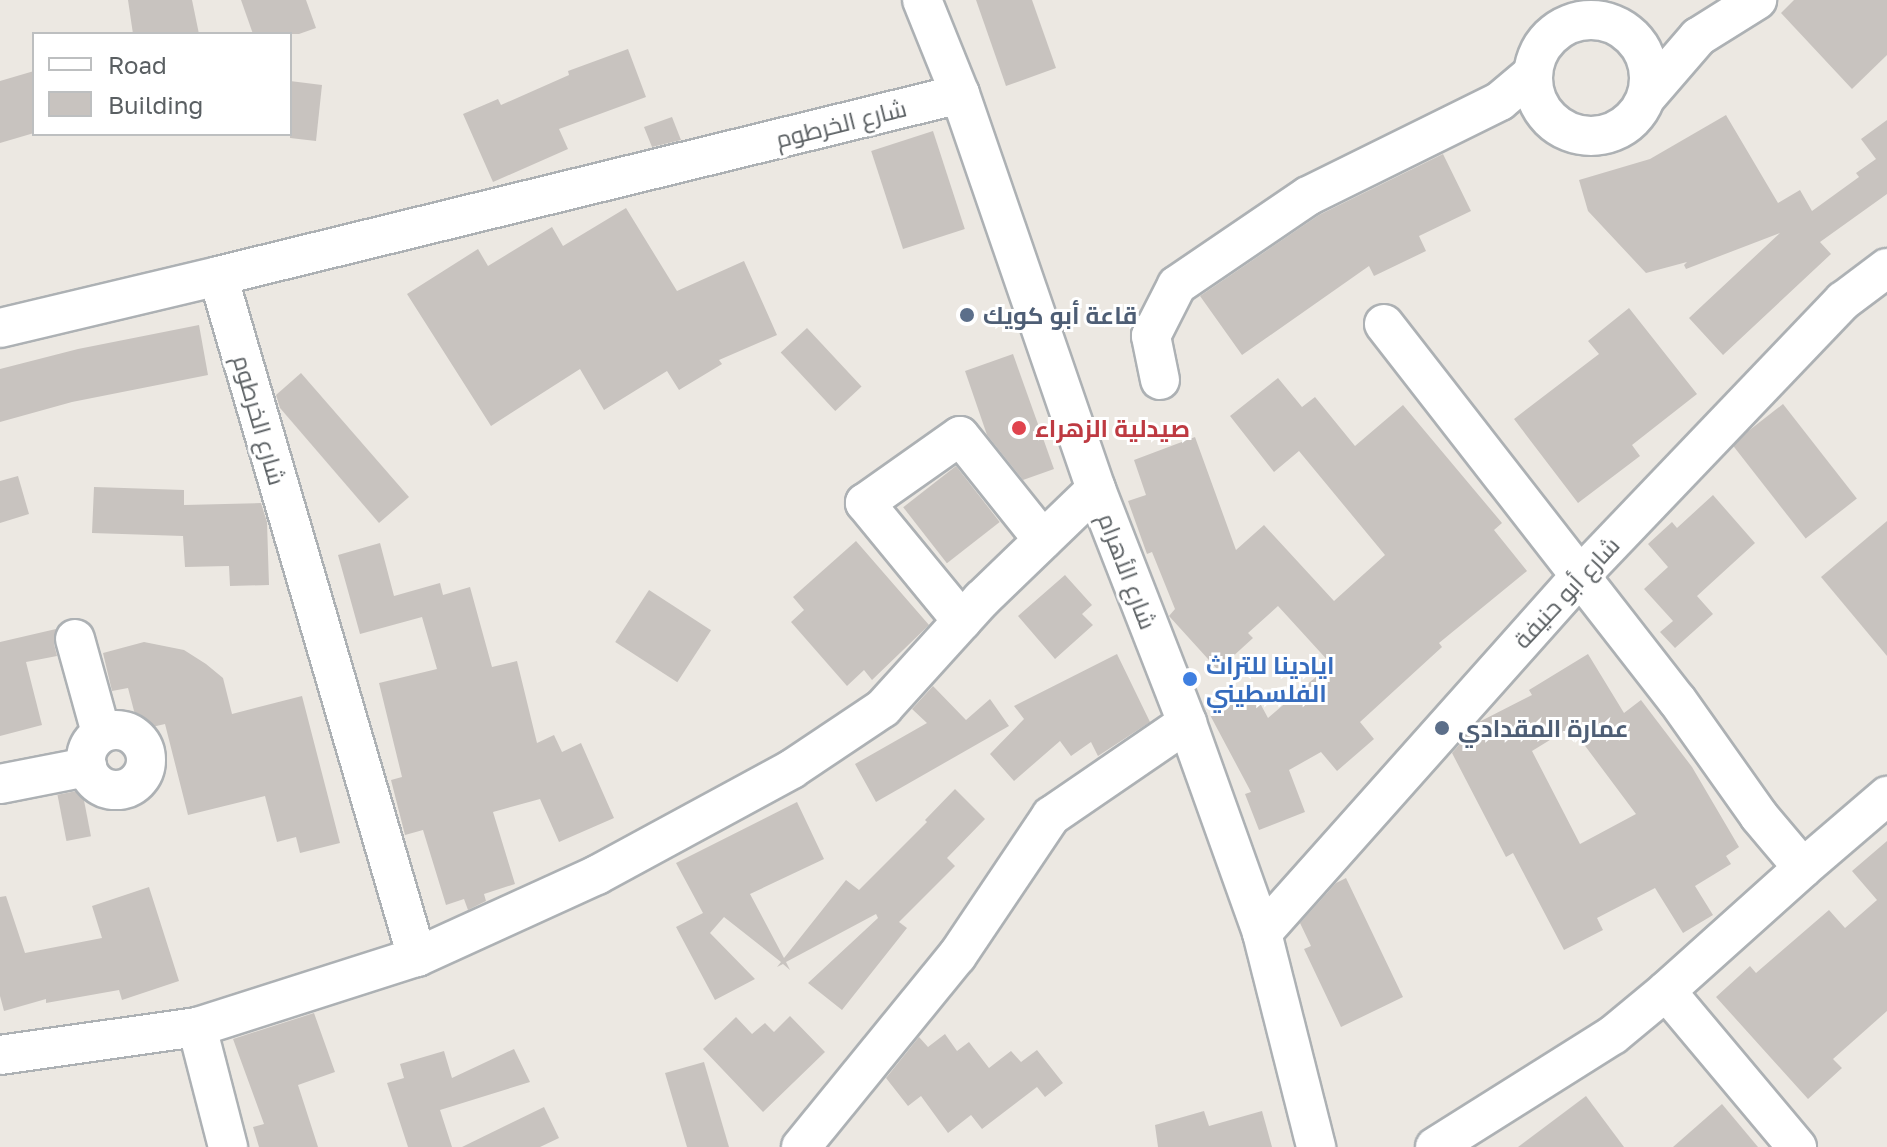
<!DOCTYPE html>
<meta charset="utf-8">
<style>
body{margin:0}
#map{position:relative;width:1887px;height:1147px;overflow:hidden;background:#ece8e2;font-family:"Golos Text",Cairo,sans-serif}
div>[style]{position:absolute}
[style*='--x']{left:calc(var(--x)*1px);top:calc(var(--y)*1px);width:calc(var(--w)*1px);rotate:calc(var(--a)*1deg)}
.building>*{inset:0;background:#c8c3bf;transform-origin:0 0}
.roads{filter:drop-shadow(2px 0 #adb1b4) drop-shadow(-2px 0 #adb1b4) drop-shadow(0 2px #adb1b4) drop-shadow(0 -2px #adb1b4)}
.minor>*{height:38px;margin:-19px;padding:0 19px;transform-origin:19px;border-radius:19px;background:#fff}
.minor>.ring{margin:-19px;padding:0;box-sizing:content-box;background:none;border:38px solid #fff;border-radius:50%}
.dots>*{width:22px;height:22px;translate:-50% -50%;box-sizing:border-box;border:4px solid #fff;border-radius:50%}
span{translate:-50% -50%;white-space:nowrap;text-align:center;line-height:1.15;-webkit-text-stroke:6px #fff;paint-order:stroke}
.street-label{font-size:24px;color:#5a5f62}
.service-label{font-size:24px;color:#4e5e75;font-weight:700}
.left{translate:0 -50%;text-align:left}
.health-label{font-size:24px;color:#be3a42;font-weight:700}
.shop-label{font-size:24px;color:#366cbe;font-weight:700}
.legend{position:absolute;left:32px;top:32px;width:260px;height:104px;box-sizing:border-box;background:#fff;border:2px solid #bdbfc0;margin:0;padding:10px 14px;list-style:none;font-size:24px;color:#5a5f62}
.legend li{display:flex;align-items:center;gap:16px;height:40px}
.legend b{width:40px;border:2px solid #bdbfc0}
</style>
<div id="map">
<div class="building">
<i style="clip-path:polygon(128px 0,192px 0,199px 34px,133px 34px)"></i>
<i style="clip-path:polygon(241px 0,306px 0,316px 28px,299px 34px,253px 34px)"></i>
<i style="clip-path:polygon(976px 0,1032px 0,1056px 68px,1006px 86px)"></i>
<i style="clip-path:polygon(1794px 0,1887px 0,1887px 55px,1852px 89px,1781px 13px)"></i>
<i style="clip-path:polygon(628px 49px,646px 97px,559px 129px,568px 149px,493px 182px,463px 114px,498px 99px,501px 105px,569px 75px,568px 71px)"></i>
<i style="clip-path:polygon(34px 71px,34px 133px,0 143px,0 81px)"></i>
<i style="clip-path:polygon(290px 81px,322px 85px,316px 141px,290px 138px)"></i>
<i style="clip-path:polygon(1726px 115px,1778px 203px,1800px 190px,1812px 211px,1859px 177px,1856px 173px,1876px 159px,1861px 139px,1887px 120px,1887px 194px,1820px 242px,1831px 254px,1723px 355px,1689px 318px,1780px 233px,1686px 269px,1684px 265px,1687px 262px,1646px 273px,1588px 211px,1579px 180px,1650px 159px)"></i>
<i style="clip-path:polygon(672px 117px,681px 140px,652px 147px,644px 127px)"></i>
<i style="left:933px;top:131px;width:103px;height:65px;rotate:72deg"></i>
<i style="clip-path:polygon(1443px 154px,1471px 211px,1419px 236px,1426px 251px,1374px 276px,1369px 266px,1242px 355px,1200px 296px,1319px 215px)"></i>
<i style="clip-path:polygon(626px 208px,677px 291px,744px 261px,777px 335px,719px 360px,722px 364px,679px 390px,667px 371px,604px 410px,580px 369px,491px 426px,407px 294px,478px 249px,488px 266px,552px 227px,563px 246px)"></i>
<i style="clip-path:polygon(1629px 308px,1697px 394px,1632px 445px,1640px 456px,1578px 503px,1514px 419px,1599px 354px,1588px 341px)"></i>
<i style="clip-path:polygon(199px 325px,208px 375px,72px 402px,0 422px,0 369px,78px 349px)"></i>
<i style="left:807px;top:328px;width:80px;height:36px;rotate:47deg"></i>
<i style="clip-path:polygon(1013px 354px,1054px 469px,1023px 480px,987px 435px,965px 371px)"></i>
<i style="clip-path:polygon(301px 373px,409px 497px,379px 523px,280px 408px,276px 395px)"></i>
<i style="clip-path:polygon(1278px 378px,1302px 407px,1315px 397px,1355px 446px,1403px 405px,1502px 523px,1494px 530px,1527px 571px,1439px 643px,1442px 647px,1360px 722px,1374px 739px,1337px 771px,1321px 752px,1289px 770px,1305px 812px,1259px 830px,1245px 794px,1251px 792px,1210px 715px,1254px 692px,1268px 718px,1331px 664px,1278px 606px,1248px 633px,1253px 638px,1218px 670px,1169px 616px,1175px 609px,1152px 552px,1147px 554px,1128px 501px,1146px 495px,1134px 460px,1195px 437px,1236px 550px,1264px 525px,1334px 601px,1385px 555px,1299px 451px,1274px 472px,1230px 416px)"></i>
<i style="left:1783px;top:404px;width:120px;height:65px;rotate:52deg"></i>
<i style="left:956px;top:466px;width:71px;height:67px;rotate:52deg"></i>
<i style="clip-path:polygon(18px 476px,29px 514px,0 523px,0 481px)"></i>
<i style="clip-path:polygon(94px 487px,184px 490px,184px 505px,261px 503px,267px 522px,269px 585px,230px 586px,229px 566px,185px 567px,183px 536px,92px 533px)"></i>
<i style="clip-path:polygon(1713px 495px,1755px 543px,1697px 596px,1713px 614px,1675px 648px,1660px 632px,1673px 621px,1644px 589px,1668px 567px,1648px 544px,1672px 522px,1677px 528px)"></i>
<i style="clip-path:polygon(1887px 521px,1887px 656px,1821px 577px)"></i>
<i style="clip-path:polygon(856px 541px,929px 625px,872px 680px,864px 670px,847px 686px,791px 622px,804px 610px,793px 597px)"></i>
<i style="clip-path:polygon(380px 543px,394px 596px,440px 583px,443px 595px,470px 587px,492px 667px,517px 661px,537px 743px,554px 735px,562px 752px,581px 743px,614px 818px,559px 842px,540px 799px,493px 812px,515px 884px,484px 894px,486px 901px,468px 910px,464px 899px,446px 905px,423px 830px,405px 835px,391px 780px,402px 777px,379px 683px,437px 669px,422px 617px,360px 634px,338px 555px)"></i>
<i style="clip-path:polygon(1065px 575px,1092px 605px,1082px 614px,1093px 625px,1055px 659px,1018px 616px)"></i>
<i style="left:649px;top:590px;width:74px;height:62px;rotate:33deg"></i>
<i style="clip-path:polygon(56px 629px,54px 644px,57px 656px,26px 662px,42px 725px,0 736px,0 642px)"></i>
<i style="clip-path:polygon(144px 642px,184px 650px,206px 664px,223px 678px,232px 714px,302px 696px,340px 843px,300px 853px,296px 837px,277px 842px,265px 796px,188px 815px,165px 724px,139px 730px,128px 688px,112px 691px,103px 653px)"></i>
<i style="clip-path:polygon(1117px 654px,1150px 722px,1098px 756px,1091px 742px,1071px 756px,1060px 741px,1014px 781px,990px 754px,1024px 719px,1014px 706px)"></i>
<i style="clip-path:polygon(evenodd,1588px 654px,1624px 713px,1641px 700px,1692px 767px,1739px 847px,1726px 856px,1731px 864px,1695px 886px,1713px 915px,1683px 933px,1655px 888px,1597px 918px,1603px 930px,1564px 950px,1513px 853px,1506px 857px,1452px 753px,1479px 722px,1532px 695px,1529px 690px,1588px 654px,1571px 727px,1636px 814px,1580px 844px,1532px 751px,1571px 727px)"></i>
<i style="clip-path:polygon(933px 686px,966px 720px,990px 699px,1009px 726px,876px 802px,855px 764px,927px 723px,912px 709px)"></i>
<i style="clip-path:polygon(955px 789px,985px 819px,947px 858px,955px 866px,899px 922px,907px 928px,842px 1010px,808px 983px,878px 918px,876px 914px,786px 962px,790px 970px,783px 964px,777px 967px,781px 962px,724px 917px,710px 933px,755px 979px,715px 1000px,676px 927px,703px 913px,676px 863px,797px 802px,824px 859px,750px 894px,784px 958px,846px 880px,859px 890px,927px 822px,925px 820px)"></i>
<i style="left:82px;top:790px;width:47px;height:25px;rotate:79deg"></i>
<i style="clip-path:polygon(1887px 841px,1887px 1011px,1833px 1059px,1842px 1068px,1808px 1099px,1716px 997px,1750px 966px,1756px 973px,1829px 910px,1845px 928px,1877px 900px,1852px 871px)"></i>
<i style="clip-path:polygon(1346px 878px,1403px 997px,1341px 1027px,1304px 949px,1311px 946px,1300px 923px,1336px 883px)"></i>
<i style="clip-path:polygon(149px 887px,179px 981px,122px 1000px,119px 990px,46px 1003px,46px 999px,4px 1011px,0 996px,0 897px,6px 896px,25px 953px,102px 938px,92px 906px)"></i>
<i style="clip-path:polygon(314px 1013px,335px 1072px,298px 1085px,318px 1147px,259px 1147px,253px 1127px,264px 1124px,233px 1039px)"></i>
<i style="clip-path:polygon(790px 1016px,825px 1052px,763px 1112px,703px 1049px,736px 1017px,752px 1034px,765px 1023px,774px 1032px)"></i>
<i style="clip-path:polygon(945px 1034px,957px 1051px,969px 1042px,989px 1068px,1011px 1051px,1021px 1062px,1037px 1050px,1063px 1083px,1045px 1097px,1037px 1087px,982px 1129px,971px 1115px,948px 1133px,921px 1096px,908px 1106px,886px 1078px,919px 1037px,928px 1047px)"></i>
<i style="clip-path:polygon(514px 1049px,530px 1082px,440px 1110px,452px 1147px,408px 1147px,387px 1083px,404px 1078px,400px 1064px,444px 1051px,452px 1078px)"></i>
<i style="clip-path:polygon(704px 1062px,729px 1147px,687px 1147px,665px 1073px)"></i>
<i style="clip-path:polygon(1586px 1096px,1624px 1147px,1518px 1147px)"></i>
<i style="clip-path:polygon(1722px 1104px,1758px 1147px,1673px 1147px)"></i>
<i style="clip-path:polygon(544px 1107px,559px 1138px,540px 1147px,462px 1147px)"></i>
<i style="clip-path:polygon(1204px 1111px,1209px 1126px,1262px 1111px,1272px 1147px,1158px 1147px,1155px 1125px)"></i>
</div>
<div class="roads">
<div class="minor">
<i style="--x:922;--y:0;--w:101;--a:68"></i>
<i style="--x:960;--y:94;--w:418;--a:71"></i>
<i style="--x:1096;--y:489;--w:251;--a:68.7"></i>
<i style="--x:1187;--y:723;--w:223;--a:70.3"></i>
<i style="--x:1262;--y:933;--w:221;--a:75.8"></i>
<i class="ring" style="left:1533px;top:20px;width:78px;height:78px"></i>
<i style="--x:1648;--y:95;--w:77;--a:-49.2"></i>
<i style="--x:1698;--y:37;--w:70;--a:-32.1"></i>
<i style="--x:1384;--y:324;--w:477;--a:52.1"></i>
<i style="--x:1677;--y:700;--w:142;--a:54.7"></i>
<i style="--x:1759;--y:816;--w:68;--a:49.8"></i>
<i style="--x:1803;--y:868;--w:184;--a:138.1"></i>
<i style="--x:1666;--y:991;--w:204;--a:50"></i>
<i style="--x:0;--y:328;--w:224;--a:-13.4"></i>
<i style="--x:1160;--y:380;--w:45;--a:-101.6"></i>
<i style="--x:1151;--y:336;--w:57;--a:-63"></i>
<i style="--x:1177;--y:285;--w:158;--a:-34.2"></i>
<i style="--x:1308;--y:196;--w:214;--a:-26.3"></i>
<i style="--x:1500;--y:101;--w:42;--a:-40.2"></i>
<i style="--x:962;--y:621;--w:153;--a:-129.4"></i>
<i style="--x:865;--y:503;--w:116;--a:-35.2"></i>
<i style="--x:960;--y:436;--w:133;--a:51.4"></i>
<i style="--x:75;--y:639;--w:98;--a:74.5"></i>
<i class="ring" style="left:86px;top:730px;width:22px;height:22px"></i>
<i style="--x:0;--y:784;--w:89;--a:-11.1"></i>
<i style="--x:1803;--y:868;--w:111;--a:-40.6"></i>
<i style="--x:1262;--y:933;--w:478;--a:-48.3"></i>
<i style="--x:1580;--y:576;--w:381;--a:-46.3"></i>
<i style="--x:1843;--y:301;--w:55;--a:-36.9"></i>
<i style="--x:417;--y:957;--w:709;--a:-106.29"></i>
<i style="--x:218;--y:276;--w:764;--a:-13.78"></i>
<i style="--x:197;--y:1027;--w:124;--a:75.5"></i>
<i style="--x:0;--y:1055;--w:199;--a:-8.1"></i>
<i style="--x:197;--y:1027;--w:231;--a:-17.7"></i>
<i style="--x:417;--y:957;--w:198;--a:-24.5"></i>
<i style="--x:597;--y:875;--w:222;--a:-28.5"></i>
<i style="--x:792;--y:769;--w:110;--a:-33.8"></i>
<i style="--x:883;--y:708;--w:147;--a:-47.8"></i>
<i style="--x:982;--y:599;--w:158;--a:-44"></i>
<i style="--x:801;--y:1147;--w:247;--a:-50.8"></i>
<i style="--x:957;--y:956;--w:169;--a:-56.1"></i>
<i style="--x:1051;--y:816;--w:165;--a:-34.4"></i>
<i style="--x:1435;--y:1147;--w:210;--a:-32.2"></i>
<i style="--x:1613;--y:1035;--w:69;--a:-39.7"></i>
</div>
</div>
<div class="dots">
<i style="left:967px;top:315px;background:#5c6f8a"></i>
<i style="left:1019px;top:428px;background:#e0444e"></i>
<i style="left:1190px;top:679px;background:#3f7fe0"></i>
<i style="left:1442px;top:728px;background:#5c6f8a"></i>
</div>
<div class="street-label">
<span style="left:841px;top:123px;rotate:-14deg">شارع الخرطوم</span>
<span style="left:260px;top:420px;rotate:74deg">شارع الخرطوم</span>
<span style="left:1128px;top:571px;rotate:69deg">شارع الأهرام</span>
<span style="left:1566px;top:592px;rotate:-47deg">شارع أبو حنيفة</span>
</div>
<div class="service-label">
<span class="left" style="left:983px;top:315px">قاعة أبو كويك</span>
<span class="left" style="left:1458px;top:728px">عمارة المقدادي</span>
</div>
<div class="health-label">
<span class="left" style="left:1035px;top:428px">صيدلية الزهراء</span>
</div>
<div class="shop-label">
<span class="left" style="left:1206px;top:679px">ايادينا للتراث<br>الفلسطيني</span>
</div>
<ul class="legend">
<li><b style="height:10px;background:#fff"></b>Road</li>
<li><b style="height:22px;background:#c8c3bf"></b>Building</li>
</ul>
</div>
